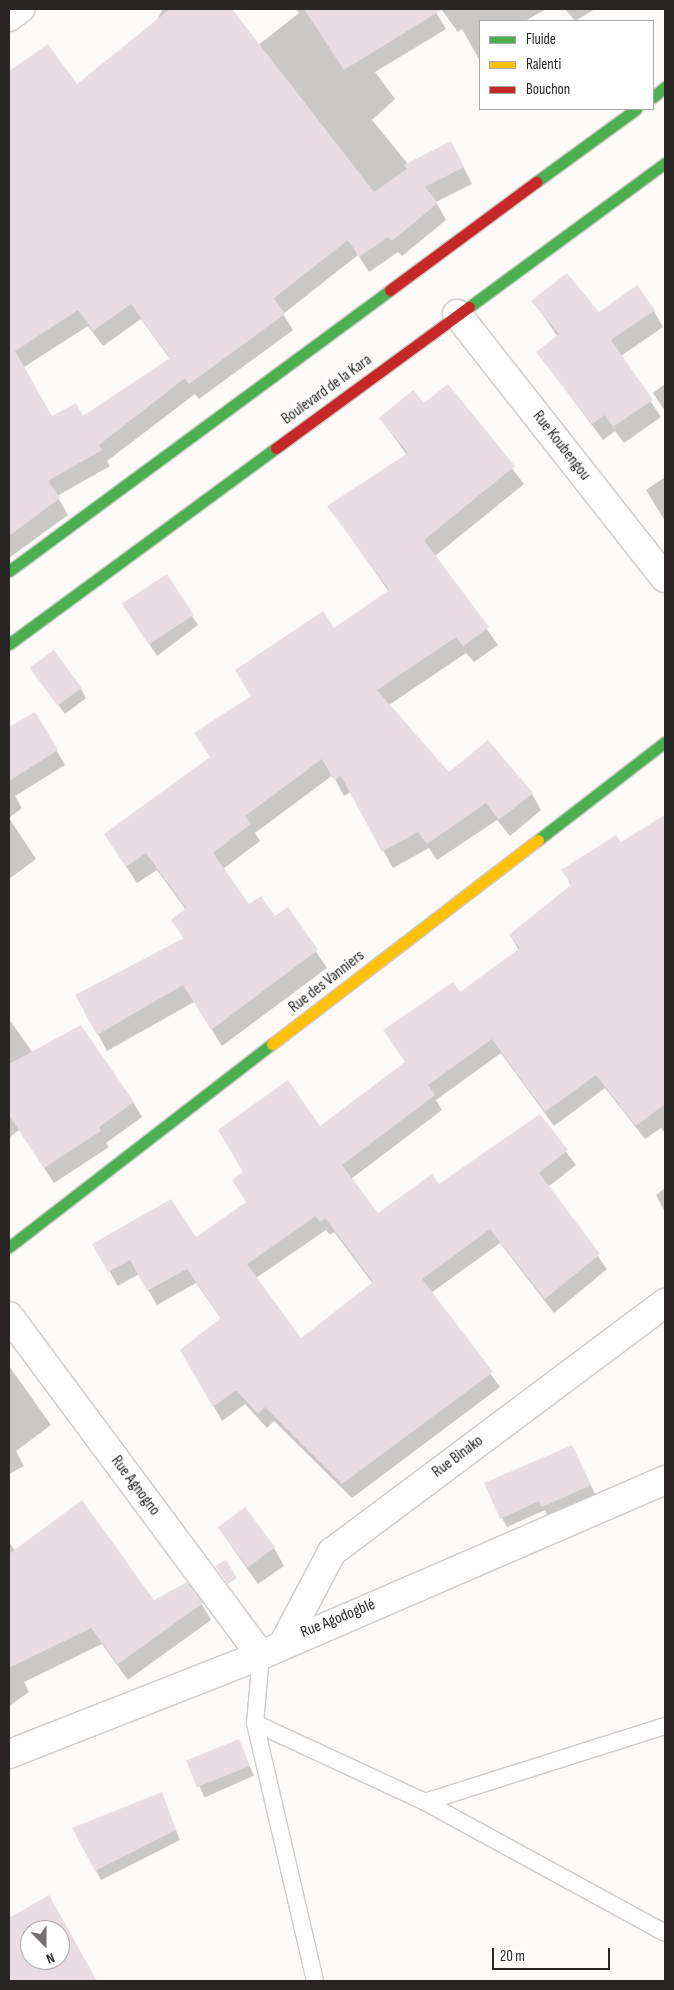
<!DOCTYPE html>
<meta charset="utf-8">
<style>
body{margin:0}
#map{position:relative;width:674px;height:1990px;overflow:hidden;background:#fdfbf9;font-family:"Sofia Sans Condensed",sans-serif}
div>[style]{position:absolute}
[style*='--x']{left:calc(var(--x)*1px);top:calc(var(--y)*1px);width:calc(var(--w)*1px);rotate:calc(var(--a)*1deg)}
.shadow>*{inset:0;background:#0003;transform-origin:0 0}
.building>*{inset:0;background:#e9dce3;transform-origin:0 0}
.roads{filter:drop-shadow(1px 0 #cdcac8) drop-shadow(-1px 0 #cdcac8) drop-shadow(0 1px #cdcac8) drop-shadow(0 -1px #cdcac8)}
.lane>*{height:16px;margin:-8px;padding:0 8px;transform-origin:8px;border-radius:8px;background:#fffefe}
.street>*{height:28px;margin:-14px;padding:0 14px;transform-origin:14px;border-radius:14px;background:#fffefe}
.fast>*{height:11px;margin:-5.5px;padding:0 5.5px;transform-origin:5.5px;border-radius:5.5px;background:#4caf50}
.slow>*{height:11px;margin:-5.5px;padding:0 5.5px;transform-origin:5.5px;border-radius:5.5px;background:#ffc107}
.jam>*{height:11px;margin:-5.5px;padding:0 5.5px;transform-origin:5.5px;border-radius:5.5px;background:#c62828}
span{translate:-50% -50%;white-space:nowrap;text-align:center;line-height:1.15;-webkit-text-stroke:4px #fff;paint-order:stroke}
.street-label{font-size:16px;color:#292524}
.frame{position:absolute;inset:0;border:10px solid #292524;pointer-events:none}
.legend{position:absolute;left:479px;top:20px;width:175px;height:90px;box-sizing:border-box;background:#fff;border:1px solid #a9a8a7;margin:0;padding:6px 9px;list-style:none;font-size:15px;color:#292524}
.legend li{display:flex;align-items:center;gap:10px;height:25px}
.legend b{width:25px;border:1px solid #a9a8a7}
.north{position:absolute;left:20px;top:1920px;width:50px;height:50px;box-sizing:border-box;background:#fff;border:1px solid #a9a8a7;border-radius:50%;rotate:158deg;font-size:14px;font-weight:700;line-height:20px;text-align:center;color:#292524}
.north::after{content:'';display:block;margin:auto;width:18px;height:22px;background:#73706f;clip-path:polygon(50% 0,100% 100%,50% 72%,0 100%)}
.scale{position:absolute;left:492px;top:1948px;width:118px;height:22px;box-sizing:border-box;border:2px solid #292524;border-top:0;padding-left:6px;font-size:15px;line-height:18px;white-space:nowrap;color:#292524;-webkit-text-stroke:4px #fff;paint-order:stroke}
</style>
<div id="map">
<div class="shadow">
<i style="clip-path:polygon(evenodd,163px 9px,221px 9px,252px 50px,299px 13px,296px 9px,434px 9px,446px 29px,375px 72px,395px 99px,372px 120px,408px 164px,459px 158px,472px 184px,436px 202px,446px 220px,402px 256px,398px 252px,369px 272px,358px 255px,283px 314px,293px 330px,199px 399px,195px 394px,107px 461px,110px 466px,57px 496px,68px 515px,9px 558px,9px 117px,13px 114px,9px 105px,19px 98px,9px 76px,49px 48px,76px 86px,156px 21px,163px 9px,141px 319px,170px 359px,82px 417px,52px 418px,24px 367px,88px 326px,103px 346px,141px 319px)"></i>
<i style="clip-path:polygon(441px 9px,546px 9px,525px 21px,480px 21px,480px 61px,462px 29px,458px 32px)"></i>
<i style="clip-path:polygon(565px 9px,595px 9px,575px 21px)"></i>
<i style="clip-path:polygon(533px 301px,599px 313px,654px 311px,663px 327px,621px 356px,661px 417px,624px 443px,615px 431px,603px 440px,538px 353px,558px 337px)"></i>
<i style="clip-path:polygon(665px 384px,665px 411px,653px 393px)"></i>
<i style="clip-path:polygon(448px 386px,524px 484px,435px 556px,498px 645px,474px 662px,466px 653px,389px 705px,449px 774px,532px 794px,541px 810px,510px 836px,497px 820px,437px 860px,429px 848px,393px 868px,351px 792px,344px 796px,333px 775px,255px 833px,260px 841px,223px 869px,248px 906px,275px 918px,287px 909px,327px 968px,222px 1046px,194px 1002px,107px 1051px,77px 995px,184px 939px,173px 920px,186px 910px,157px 870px,137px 883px,105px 835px,211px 758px,196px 734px,252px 697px,333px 629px,389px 592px,329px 506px,407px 455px,380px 418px,424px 405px)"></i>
<i style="clip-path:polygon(665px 477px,665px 521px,646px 490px)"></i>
<i style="clip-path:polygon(167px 576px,198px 625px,157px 656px,129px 613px)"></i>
<i style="clip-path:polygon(31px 669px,81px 689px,86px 698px,65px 714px)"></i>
<i style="clip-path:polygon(35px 714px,65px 765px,15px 796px,22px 808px,9px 818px,36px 859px,9px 879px,9px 728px)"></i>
<i style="clip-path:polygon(evenodd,664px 817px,665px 1133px,661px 1128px,645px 1139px,605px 1088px,554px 1126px,501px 1053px,436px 1100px,442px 1110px,351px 1179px,378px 1215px,439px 1186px,539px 1116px,576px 1165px,548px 1187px,607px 1269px,554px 1313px,500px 1243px,431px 1293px,500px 1387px,352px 1498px,274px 1421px,267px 1428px,245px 1404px,222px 1421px,182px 1350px,222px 1320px,196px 1283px,157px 1305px,139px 1274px,118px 1286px,94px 1244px,195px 1238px,247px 1203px,319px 1128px,406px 1063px,460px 994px,519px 950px,510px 935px,571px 885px,563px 870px,621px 844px,664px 817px,326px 1230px,330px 1235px,334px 1232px,373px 1284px,301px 1340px,256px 1278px,326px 1230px)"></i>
<i style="clip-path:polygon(9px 1019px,33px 1053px,133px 1102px,142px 1117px,106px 1143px,109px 1147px,54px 1183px,19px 1130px,9px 1138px)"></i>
<i style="clip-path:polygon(665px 1188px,665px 1212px,656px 1195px)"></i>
<i style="clip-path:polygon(9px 1366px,51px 1425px,16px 1451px,24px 1466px,9px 1474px)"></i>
<i style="clip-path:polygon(577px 1456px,595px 1494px,548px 1516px,545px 1510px,507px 1527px,502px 1518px)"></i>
<i style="clip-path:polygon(218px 1527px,274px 1548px,284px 1566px,258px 1584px)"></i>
<i style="clip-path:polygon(9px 1542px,15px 1551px,154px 1602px,201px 1603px,211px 1620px,128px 1680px,102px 1644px,24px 1682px,29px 1692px,9px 1706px)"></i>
<i style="left:238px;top:1740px;width:39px;height:54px;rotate:66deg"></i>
<i style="clip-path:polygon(161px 1794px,180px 1840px,101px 1880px,74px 1829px)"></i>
<i style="clip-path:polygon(evenodd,49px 1897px,62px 1920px,96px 1981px,9px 1981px,9px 1920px,49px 1897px,30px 1930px,60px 1930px,60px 1960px,30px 1960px,30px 1930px)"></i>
</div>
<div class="building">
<i style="clip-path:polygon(evenodd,170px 9px,232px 9px,374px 192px,407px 169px,404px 165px,451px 141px,464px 167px,425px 187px,438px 203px,392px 241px,388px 237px,359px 257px,348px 240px,274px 298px,285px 314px,189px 384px,185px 378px,99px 445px,102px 450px,48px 481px,60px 498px,9px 536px,9px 71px,48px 44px,77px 84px,170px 9px,131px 304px,170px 358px,83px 416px,76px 403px,52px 416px,15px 351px,78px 310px,93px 331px,131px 304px)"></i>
<i style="clip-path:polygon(304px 9px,443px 9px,344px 70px)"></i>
<i style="clip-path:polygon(567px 273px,599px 312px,637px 285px,655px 310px,611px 340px,653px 400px,613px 427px,605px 415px,592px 424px,536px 352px,559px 334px,531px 301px)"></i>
<i style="clip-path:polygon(448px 384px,515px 466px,424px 540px,489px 627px,463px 646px,456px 637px,377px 690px,449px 772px,488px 740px,533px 793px,499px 820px,486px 803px,427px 844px,418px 832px,382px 852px,341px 776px,334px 780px,322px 759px,245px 816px,251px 824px,213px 853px,249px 904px,261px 896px,275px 916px,288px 907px,318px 950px,211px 1030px,183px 985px,97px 1035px,75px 995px,184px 938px,171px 920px,186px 908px,146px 853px,126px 867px,104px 834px,210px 757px,194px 733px,251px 696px,235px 670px,323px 611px,334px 628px,389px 590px,327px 506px,408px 453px,379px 418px,413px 390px,424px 403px)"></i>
<i style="left:167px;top:574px;width:49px;height:54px;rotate:57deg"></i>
<i style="left:54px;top:650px;width:47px;height:30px;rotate:54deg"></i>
<i style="clip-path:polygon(35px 712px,58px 750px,9px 781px,9px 727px)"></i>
<i style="clip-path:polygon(evenodd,665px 815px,665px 1104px,636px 1126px,596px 1075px,545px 1112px,492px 1039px,428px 1085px,435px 1095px,342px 1165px,378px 1213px,432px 1174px,439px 1184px,540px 1114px,568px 1150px,539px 1173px,600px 1254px,545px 1299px,490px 1229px,422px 1279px,493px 1372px,342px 1484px,265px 1407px,258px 1414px,236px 1390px,213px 1407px,180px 1350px,221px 1318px,187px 1269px,147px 1291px,130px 1260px,108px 1272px,92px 1244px,171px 1199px,196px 1237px,246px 1202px,232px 1180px,243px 1172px,218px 1130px,288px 1080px,320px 1126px,405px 1062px,383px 1030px,453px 982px,460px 992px,520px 948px,509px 935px,572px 884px,561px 870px,616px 835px,621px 842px,665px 815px,316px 1216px,320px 1222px,325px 1218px,373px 1282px,301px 1338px,247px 1264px,316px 1216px)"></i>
<i style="clip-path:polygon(81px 1025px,134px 1102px,99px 1127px,101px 1131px,44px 1168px,9px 1115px,9px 1064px)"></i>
<i style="clip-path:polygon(572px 1445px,591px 1485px,542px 1507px,539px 1501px,500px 1519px,484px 1483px)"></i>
<i style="clip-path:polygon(82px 1500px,154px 1600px,187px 1582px,203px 1603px,118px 1664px,91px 1628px,9px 1668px,9px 1554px)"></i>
<i style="left:245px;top:1507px;width:50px;height:34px;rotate:53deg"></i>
<i style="clip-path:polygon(226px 1560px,237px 1578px,228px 1584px,215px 1566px)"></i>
<i style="left:239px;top:1739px;width:29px;height:57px;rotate:68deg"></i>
<i style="clip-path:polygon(162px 1792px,176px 1830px,95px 1871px,72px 1828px)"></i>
<i style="clip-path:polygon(evenodd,49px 1895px,97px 1981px,9px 1981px,9px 1918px,49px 1895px,30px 1930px,60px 1930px,60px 1960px,30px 1960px,30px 1930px)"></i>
</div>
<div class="roads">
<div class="lane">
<i style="--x:261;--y:1655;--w:68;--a:95"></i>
<i style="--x:255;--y:1723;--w:265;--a:76.9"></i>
<i style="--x:255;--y:1723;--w:187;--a:24.9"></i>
<i style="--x:425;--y:1802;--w:273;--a:28.6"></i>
<i style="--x:425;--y:1802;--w:252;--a:-17.6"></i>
</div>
<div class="street">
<i style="--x:9;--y:17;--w:14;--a:-36"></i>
<i style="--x:457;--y:314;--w:336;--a:51.8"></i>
<i style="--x:9;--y:1316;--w:422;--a:53.4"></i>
<i style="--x:285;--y:1641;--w:101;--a:-62.2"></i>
<i style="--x:332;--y:1552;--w:416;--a:-36.8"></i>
<i style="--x:9;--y:1754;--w:271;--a:-21.4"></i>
<i style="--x:261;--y:1655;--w:440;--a:-23.4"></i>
</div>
<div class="fast">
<i style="--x:653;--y:97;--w:16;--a:-40"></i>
<i style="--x:536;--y:182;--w:124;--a:-36.1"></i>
<i style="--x:469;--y:307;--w:243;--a:-36.3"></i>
<i style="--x:9;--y:571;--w:473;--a:-36.4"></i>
<i style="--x:9;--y:644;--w:331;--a:-36.3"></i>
<i style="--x:538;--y:840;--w:160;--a:-37.7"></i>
<i style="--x:9;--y:1247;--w:332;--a:-37.7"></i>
</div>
<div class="slow">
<i style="--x:272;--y:1044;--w:335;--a:-37.5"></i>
</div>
<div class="jam">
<i style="--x:390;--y:290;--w:182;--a:-36.5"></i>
<i style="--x:276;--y:448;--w:239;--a:-36.2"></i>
</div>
</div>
<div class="street-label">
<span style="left:327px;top:390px;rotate:-36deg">Boulevard de la Kara</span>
<span style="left:561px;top:446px;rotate:52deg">Rue Koubengou</span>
<span style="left:327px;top:982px;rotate:-38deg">Rue des Vanniers</span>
<span style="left:458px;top:1457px;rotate:-37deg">Rue Binako</span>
<span style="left:135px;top:1486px;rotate:53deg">Rue Agnogno</span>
<span style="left:338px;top:1619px;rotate:-22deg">Rue Agodogblé</span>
</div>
<div class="frame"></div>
<ul class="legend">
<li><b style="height:6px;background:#4caf50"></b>Fluide</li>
<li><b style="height:6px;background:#ffc107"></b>Ralenti</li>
<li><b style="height:6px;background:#c62828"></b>Bouchon</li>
</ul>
<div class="north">N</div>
<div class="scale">20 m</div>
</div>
